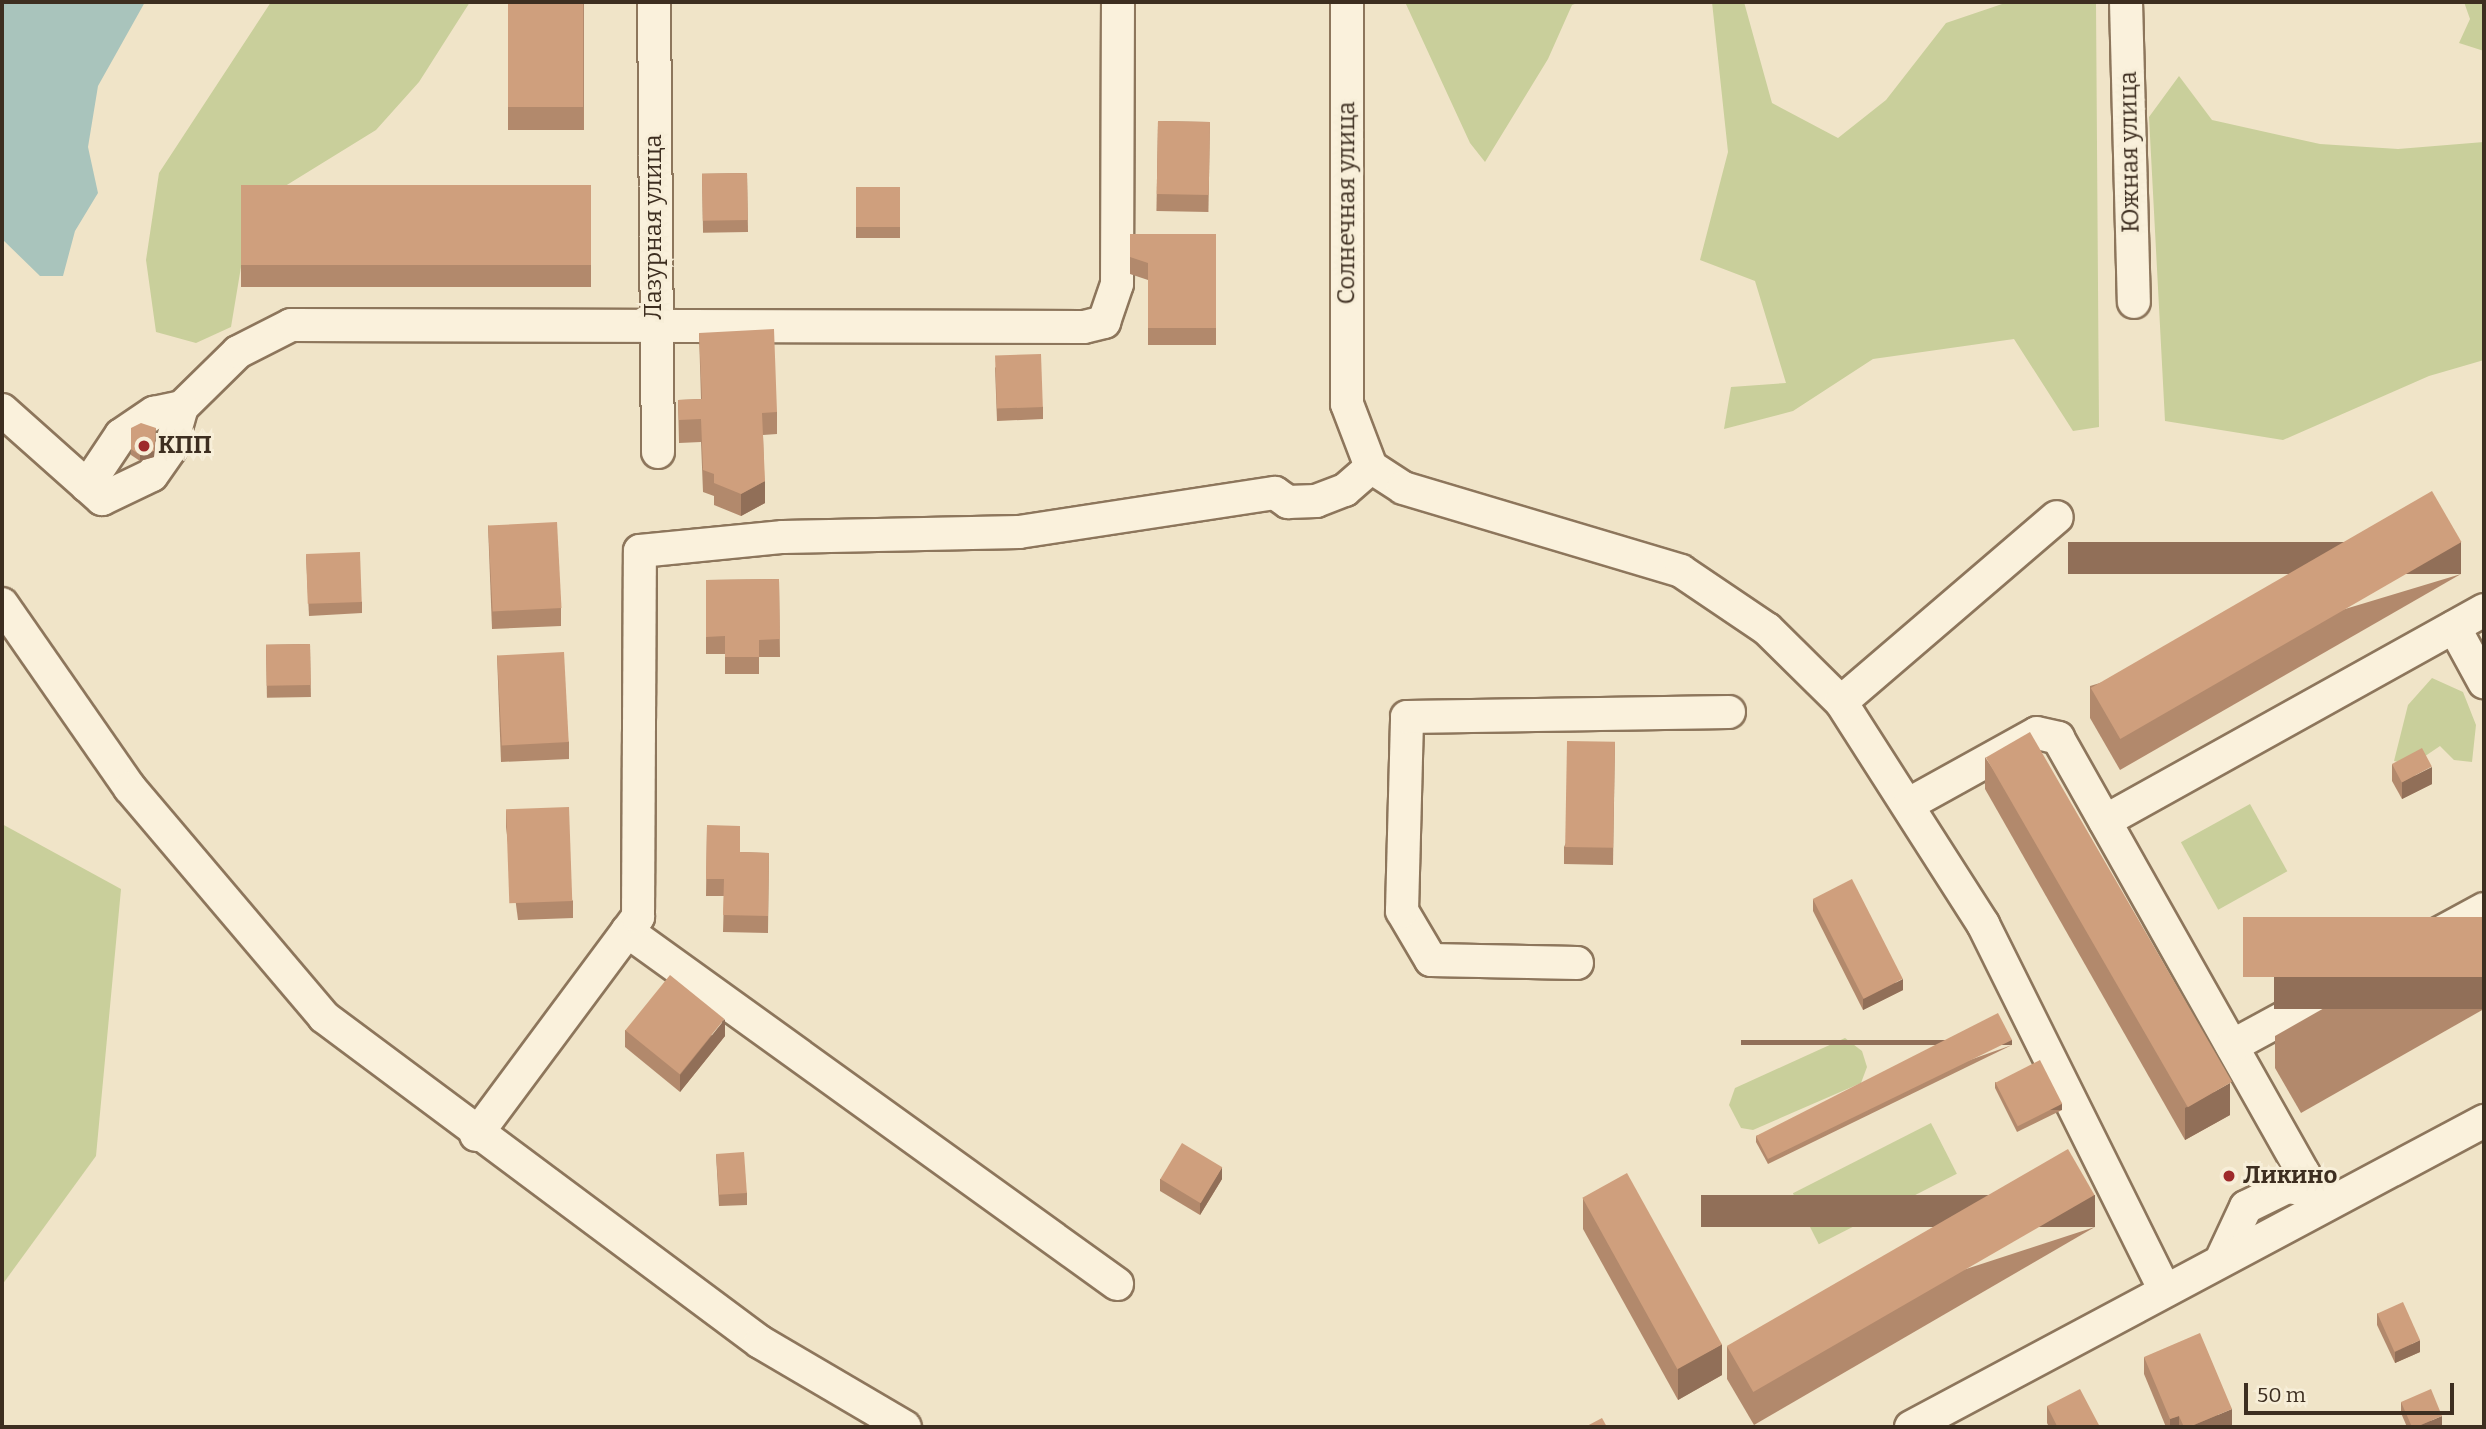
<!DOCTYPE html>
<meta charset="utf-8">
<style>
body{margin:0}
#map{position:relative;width:2486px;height:1429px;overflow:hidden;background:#f0e4c8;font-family:Bitter,serif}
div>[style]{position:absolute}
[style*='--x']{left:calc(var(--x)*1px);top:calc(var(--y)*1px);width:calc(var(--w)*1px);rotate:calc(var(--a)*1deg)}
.green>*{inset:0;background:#c9cf9b;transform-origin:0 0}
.water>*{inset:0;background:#a9c4bc}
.roads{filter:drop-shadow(2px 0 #8d765c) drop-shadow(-2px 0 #8d765c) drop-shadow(0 2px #8d765c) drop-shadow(0 -2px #8d765c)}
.minor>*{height:32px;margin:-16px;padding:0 16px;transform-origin:16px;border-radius:16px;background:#faf1dc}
.wall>*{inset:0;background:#b2896c;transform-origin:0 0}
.shaded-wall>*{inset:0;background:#916f58;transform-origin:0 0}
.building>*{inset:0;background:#cf9f7d;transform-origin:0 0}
.dots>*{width:19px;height:19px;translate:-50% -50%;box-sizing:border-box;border:4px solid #f7eed8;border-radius:50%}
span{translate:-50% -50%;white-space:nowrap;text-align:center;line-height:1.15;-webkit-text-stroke:6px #f7eed8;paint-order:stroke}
.street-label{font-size:24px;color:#3d2e20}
.poi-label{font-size:24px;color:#3d2e20;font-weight:700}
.left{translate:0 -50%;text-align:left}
.frame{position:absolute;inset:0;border:4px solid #3d2e20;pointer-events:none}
.scale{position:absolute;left:2244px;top:1383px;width:210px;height:32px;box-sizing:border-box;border:4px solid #3d2e20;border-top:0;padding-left:9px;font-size:21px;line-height:24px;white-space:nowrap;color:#3d2e20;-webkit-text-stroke:5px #f7eed8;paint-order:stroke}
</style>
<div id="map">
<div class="green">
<i style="clip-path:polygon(271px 2px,470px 2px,419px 82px,376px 130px,251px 207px,231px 327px,196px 343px,156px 332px,146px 260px,159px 173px)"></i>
<i style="clip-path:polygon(1405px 2px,1580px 2px,1572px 5px,1548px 59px,1485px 162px,1470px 143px)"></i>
<i style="clip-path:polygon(1712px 2px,1744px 2px,1772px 103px,1838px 138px,1886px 100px,1946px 23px,2008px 2px,2096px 2px,2099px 427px,2073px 431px,2014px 339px,1873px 359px,1793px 411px,1724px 429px,1731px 387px,1786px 383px,1755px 281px,1700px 260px,1728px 152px)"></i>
<i style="clip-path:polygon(2464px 2px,2484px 2px,2484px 51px,2459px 43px,2470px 19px)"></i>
<i style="clip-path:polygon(2179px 76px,2212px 120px,2320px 144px,2398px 149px,2484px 142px,2484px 360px,2429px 376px,2283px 440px,2165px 421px,2149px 117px)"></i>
<i style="clip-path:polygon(2432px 678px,2463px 692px,2476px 725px,2472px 762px,2454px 760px,2440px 746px,2412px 765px,2394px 761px,2408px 705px)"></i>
<i style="left:2250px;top:804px;width:77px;height:79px;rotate:61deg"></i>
<i style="clip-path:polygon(2px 824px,121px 889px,96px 1156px,2px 1285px)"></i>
<i style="clip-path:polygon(1845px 1038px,1862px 1051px,1867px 1067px,1861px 1083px,1753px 1130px,1741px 1128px,1729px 1105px,1735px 1088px)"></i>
<i style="left:1931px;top:1123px;width:57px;height:155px;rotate:63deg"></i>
</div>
<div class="water">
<i style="clip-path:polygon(2px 2px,145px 2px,98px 86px,88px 147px,98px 193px,75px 231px,63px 276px,40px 276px,2px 239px)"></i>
</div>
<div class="roads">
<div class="minor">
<i style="--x:654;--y:2;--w:450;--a:89.5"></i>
<i style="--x:1347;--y:2;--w:402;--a:90"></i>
<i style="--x:1347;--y:404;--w:67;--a:69.1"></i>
<i style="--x:1371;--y:467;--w:38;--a:33"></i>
<i style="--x:1403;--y:488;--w:290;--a:16.6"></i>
<i style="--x:1681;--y:571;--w:104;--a:34"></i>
<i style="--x:1767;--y:629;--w:104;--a:44.6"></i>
<i style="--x:1841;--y:702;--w:264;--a:57.4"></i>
<i style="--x:1983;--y:924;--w:407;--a:63.6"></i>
<i style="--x:2126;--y:2;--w:300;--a:88.5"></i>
<i style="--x:2;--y:410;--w:134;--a:41.7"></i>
<i style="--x:102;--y:499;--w:55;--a:-25.6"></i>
<i style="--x:152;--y:475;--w:32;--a:-55"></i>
<i style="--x:170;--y:449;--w:44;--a:-74.1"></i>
<i style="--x:182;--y:407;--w:78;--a:-44.5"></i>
<i style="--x:238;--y:352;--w:59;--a:-27"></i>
<i style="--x:291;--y:325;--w:793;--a:0.14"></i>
<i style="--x:1084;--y:327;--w:21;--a:-14"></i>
<i style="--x:1104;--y:322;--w:40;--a:-71.1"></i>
<i style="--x:1117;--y:284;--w:282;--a:-89.8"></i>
<i style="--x:87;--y:486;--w:61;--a:-56.3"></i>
<i style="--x:121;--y:435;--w:40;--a:-34"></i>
<i style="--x:154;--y:413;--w:29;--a:-12"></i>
<i style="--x:2;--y:604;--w:224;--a:55.2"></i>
<i style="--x:130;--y:788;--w:300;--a:49.7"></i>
<i style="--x:324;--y:1017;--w:544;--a:36.7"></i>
<i style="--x:760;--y:1342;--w:168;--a:30.4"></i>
<i style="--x:2454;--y:627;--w:63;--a:61.4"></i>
<i style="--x:1841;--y:702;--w:284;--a:-40.6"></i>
<i style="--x:1909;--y:804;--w:146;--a:-29"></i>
<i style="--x:2037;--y:733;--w:22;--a:13"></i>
<i style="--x:2058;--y:738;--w:521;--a:60.58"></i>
<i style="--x:2105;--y:821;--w:434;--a:-29.1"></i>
<i style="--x:627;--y:931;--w:604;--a:35.77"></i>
<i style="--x:1577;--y:963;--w:146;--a:-178.8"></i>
<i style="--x:1431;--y:960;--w:57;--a:-120.6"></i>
<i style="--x:1402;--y:911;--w:194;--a:-88.5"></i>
<i style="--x:1407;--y:717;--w:322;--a:-0.9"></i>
<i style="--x:2232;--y:1046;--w:287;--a:-28.5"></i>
<i style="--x:476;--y:1135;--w:272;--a:-53.4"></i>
<i style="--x:638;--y:917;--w:366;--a:-89.7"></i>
<i style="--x:640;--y:551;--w:144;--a:-5.6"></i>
<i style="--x:783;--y:537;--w:236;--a:-1.2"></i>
<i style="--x:1019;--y:532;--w:259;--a:-8.7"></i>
<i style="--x:1275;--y:493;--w:16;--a:35"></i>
<i style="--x:1288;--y:502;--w:28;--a:-2"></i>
<i style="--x:1316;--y:501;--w:31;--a:-21"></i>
<i style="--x:1345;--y:490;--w:35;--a:-41"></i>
<i style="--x:2223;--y:1256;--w:54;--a:-64.9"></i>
<i style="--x:2246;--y:1207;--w:46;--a:-26"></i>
<i style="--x:2287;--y:1187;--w:40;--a:8.5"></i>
<i style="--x:1911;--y:1427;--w:650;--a:-28.1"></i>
</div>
</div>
<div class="wall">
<i style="left:508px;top:2px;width:76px;height:128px"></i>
<i style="left:1158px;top:121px;width:52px;height:90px;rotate:1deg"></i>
<i style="left:747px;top:173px;width:59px;height:45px;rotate:89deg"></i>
<i style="left:591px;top:185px;width:102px;height:350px;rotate:90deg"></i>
<i style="left:900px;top:187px;width:51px;height:44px;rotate:90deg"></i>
<i style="clip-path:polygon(1130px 234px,1216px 234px,1216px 345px,1148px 345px,1148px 280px,1130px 274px)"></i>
<i style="clip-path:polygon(699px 333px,777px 412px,777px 434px,763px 435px,765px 503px,741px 516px,714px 505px,714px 496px,703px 492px,701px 442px,679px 443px,678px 400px,701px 399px)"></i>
<i style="clip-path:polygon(995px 367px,1043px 407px,1043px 419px,997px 421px)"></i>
<i style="clip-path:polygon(131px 428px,156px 434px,154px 457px,140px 461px,131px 455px)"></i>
<i style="clip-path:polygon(488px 525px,561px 608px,561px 626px,492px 629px)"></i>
<i style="clip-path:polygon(306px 555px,362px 602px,362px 613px,309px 616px)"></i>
<i style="clip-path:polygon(2461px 574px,2120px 770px,2090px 718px,2090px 686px)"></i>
<i style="clip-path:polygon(779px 579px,780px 657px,759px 657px,759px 674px,725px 674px,725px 654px,706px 654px,706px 580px)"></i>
<i style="left:310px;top:644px;width:53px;height:44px;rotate:89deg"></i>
<i style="clip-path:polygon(497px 655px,569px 742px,569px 759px,501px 762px)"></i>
<i style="clip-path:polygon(1615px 742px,1613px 865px,1564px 864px,1564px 847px)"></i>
<i style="clip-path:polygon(1985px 757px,2230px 1115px,2185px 1140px,1985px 789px)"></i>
<i style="clip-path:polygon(2392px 764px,2432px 784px,2402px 799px,2392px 781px)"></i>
<i style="clip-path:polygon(506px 810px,573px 901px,573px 918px,518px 920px,506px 827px)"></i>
<i style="clip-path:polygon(707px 825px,740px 852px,769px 853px,768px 933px,723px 932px,724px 896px,706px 896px)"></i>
<i style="clip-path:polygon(1813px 899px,1903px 990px,1863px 1010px,1813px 911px)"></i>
<i style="clip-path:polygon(2484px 917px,2484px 1009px,2301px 1113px,2275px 1068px,2275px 1036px)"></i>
<i style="clip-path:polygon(625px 1030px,725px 1036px,680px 1092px,625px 1047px)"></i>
<i style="clip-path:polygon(2012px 1045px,1768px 1164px,1756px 1142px,1756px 1136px)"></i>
<i style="clip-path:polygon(1995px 1082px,2062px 1110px,2017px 1132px,1995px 1088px)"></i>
<i style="clip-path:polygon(716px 1154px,747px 1193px,747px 1205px,719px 1206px)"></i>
<i style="clip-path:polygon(1160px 1179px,1222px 1179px,1200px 1215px,1160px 1191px)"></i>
<i style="clip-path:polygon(1583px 1198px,1722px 1375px,1678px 1400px,1583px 1229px)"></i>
<i style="clip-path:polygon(2095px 1227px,1754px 1425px,1727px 1379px,1727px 1347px)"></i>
<i style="clip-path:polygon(2377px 1313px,2420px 1352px,2395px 1363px,2377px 1325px)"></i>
<i style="clip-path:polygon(2144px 1357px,2232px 1426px,2229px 1427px,2166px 1427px,2144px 1374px)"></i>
<i style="clip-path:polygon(2401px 1402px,2442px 1427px,2407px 1427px,2401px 1413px)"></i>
<i style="clip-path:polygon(2047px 1406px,2100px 1427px,2049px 1427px,2047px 1423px)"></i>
</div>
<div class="shaded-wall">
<i style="clip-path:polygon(156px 428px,154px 457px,140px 461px,140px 455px)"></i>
<i style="clip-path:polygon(765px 481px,765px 503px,741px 516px,741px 494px)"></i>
<i style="left:2461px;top:542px;width:32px;height:393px;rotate:90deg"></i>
<i style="clip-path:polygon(2432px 767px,2432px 784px,2402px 799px,2402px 782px)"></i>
<i style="left:2484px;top:977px;width:32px;height:210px;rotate:90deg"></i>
<i style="clip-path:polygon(1903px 979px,1903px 990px,1863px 1010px,1863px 999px)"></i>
<i style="clip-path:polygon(725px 1019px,725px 1036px,680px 1092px,680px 1075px)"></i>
<i style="left:2012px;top:1040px;width:5px;height:271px;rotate:90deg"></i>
<i style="clip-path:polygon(2230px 1083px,2230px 1115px,2185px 1140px,2185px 1108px)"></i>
<i style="left:2062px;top:1104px;width:6px;height:50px;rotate:90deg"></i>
<i style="clip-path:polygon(1222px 1167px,1222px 1179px,1200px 1215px,1200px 1203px)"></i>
<i style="left:2095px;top:1195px;width:32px;height:394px;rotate:90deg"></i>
<i style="clip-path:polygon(2420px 1340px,2420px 1352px,2395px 1363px,2395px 1352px)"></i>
<i style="clip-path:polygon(1722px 1344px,1722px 1375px,1678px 1400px,1678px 1368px)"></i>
<i style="clip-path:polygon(2232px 1409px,2232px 1426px,2229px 1427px,2189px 1427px)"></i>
<i style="clip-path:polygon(2179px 1416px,2179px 1427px,2170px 1427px,2170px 1419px)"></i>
<i style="clip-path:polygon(2442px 1416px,2442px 1427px,2416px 1427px)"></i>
</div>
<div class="building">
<i style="left:508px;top:2px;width:75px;height:105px"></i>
<i style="left:1158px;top:121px;width:52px;height:73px;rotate:1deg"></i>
<i style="left:747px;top:173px;width:47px;height:45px;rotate:89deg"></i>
<i style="left:591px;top:185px;width:80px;height:350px;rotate:90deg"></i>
<i style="left:900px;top:187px;width:40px;height:44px;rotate:90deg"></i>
<i style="clip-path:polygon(1130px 234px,1216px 234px,1216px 328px,1148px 328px,1148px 263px,1130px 257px)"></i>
<i style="clip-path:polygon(774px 329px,777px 412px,762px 413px,765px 481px,741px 494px,714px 483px,714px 474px,703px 470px,701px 419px,679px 420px,678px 400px,702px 399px,699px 333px)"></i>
<i style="left:1041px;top:354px;width:53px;height:46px;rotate:88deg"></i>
<i style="clip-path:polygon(141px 423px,156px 428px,154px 451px,140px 455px,131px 449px,131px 428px)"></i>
<i style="left:2432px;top:491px;width:59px;height:394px;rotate:60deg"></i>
<i style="left:557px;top:522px;width:86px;height:69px;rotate:87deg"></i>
<i style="left:360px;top:552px;width:50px;height:54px;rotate:88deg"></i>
<i style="clip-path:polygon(779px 579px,780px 639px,759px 640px,759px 657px,725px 657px,725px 636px,706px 637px,706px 580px)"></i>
<i style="left:310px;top:644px;width:41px;height:44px;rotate:89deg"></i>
<i style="left:564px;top:652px;width:90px;height:67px;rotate:87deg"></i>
<i style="left:2030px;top:732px;width:404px;height:51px;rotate:60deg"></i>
<i style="left:1567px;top:741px;width:48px;height:106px;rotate:1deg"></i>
<i style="left:2422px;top:748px;width:21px;height:34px;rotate:62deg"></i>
<i style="left:569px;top:807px;width:94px;height:63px;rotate:88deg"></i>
<i style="clip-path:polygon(707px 825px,740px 826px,740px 852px,769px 853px,768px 916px,723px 915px,724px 879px,706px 879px)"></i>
<i style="left:1852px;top:879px;width:112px;height:44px;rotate:63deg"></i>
<i style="left:2484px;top:917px;width:60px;height:241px;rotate:90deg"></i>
<i style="left:670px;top:975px;width:70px;height:71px;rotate:39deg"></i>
<i style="clip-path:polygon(1998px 1013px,2012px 1040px,1768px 1159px,1756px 1136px)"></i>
<i style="left:2040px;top:1060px;width:49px;height:50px;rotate:63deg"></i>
<i style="left:1182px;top:1143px;width:47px;height:42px;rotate:31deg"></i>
<i style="left:2068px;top:1149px;width:53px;height:394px;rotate:60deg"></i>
<i style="left:744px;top:1152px;width:41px;height:28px;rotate:86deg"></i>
<i style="left:1627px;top:1173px;width:196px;height:51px;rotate:61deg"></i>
<i style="left:2403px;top:1302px;width:42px;height:28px;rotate:66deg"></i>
<i style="clip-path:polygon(2200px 1333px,2232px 1409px,2189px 1427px,2184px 1427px,2179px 1416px,2170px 1419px,2144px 1357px)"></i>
<i style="clip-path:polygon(2080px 1389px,2100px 1427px,2055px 1427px,2057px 1426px,2047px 1406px)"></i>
<i style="clip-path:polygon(2431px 1389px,2442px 1416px,2416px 1427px,2412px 1427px,2401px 1402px)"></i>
<i style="clip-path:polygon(1602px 1418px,1607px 1427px,1585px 1427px)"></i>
</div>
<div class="dots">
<i style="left:144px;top:446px;background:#9e2a2b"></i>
<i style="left:2229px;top:1176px;background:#9e2a2b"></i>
</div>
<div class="street-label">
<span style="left:2130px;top:152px;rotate:-91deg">Южная улица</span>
<span style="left:1347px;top:203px;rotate:-90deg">Солнечная улица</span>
<span style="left:654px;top:227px;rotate:-90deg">Лазурная улица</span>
</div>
<div class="poi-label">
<span class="left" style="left:158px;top:446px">КПП</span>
<span class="left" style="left:2243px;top:1176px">Ликино</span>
</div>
<div class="frame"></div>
<div class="scale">50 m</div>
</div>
